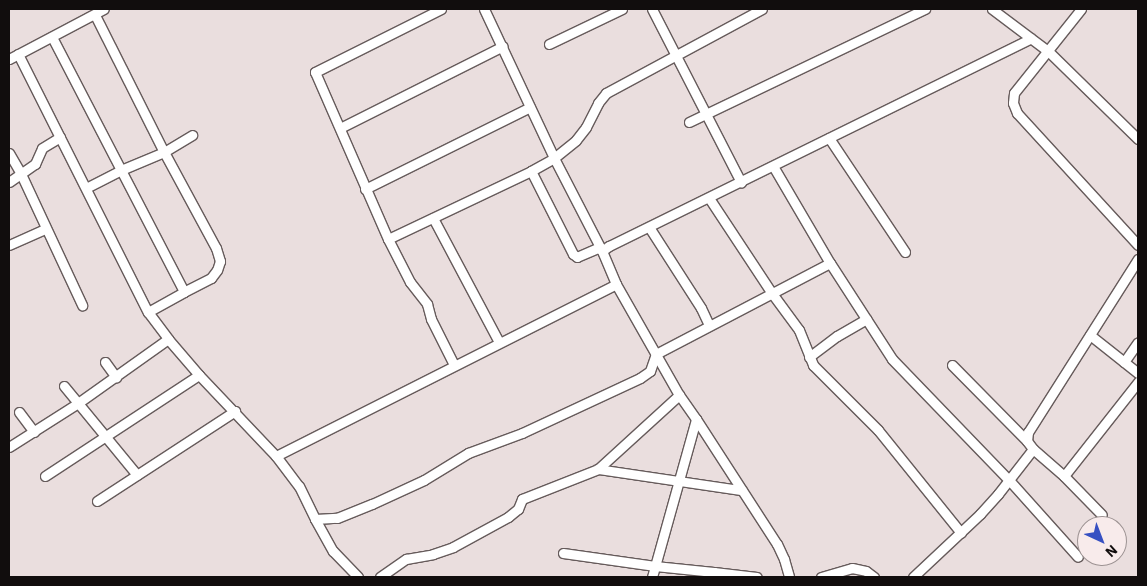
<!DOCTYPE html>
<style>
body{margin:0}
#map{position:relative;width:1147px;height:586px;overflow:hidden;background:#eadede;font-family:"IBM Plex Sans",sans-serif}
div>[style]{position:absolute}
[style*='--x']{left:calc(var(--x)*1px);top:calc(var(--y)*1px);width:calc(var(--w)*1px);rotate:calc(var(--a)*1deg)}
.roads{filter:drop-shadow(1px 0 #665b5b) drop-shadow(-1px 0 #665b5b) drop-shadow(0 1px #665b5b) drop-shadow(0 -1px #665b5b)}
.street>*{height:9px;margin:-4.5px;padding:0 4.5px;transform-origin:4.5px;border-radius:4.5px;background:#fff}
span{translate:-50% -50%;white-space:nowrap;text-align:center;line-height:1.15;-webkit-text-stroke:5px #f8ebeb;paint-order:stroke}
.frame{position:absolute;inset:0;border:10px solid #110d0d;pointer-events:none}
.north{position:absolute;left:1077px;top:516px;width:50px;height:50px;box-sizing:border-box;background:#f8ebeb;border:1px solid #9c9292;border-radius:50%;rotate:137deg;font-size:14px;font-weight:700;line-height:20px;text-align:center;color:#110d0d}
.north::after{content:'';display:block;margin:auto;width:18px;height:22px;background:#3750c2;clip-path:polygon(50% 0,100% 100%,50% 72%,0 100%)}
</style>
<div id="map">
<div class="roads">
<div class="street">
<i style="--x:441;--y:9;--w:141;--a:153.4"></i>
<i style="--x:315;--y:72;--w:182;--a:66.4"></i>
<i style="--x:388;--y:239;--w:48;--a:62.9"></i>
<i style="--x:410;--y:282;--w:28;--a:52"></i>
<i style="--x:427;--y:304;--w:16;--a:75"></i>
<i style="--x:431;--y:319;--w:51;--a:63.4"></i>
<i style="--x:484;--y:9;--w:165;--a:64.8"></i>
<i style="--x:554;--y:158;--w:105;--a:62.7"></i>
<i style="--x:652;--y:9;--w:195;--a:62.8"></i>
<i style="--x:992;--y:9;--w:70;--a:36.9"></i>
<i style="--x:1048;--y:51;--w:126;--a:44.4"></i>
<i style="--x:1081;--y:9;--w:107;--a:128.6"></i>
<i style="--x:1014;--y:93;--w:10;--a:96"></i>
<i style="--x:1013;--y:103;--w:11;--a:68"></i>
<i style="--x:1017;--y:113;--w:179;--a:47.5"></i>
<i style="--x:95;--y:15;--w:153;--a:63.3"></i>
<i style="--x:164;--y:152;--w:109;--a:61.6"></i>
<i style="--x:216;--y:248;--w:14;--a:73"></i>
<i style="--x:220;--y:261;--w:9;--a:108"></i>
<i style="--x:217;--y:270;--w:10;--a:127"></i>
<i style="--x:211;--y:278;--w:30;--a:153"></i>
<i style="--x:52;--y:37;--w:287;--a:62.6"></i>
<i style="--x:184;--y:292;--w:41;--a:150.9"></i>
<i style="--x:549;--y:44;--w:81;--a:-25.6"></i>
<i style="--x:18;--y:54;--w:289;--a:63.3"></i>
<i style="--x:148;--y:312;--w:34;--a:53"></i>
<i style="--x:168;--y:339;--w:48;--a:49.3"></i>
<i style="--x:199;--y:375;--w:112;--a:46.5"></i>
<i style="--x:276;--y:456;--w:38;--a:53"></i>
<i style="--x:299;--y:486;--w:37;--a:64"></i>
<i style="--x:315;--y:519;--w:22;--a:-3"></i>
<i style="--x:337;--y:518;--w:38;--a:-22"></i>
<i style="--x:372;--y:504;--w:57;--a:-24.8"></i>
<i style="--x:424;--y:480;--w:52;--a:-31.5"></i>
<i style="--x:468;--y:453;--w:58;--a:-20.3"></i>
<i style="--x:522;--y:433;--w:130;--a:-25"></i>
<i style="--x:640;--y:378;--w:12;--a:-35"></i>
<i style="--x:650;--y:371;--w:18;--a:-71"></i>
<i style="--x:656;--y:354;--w:196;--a:-27.6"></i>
<i style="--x:9;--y:59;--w:107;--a:-27.8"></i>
<i style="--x:689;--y:122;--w:262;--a:-25.6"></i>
<i style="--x:340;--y:128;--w:182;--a:-26.7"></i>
<i style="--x:829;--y:138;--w:137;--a:56.3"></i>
<i style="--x:9;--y:153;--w:24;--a:60"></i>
<i style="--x:21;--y:174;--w:145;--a:65"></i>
<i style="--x:773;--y:166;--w:113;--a:59.6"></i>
<i style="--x:830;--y:263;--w:114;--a:57.1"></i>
<i style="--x:892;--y:359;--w:168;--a:46"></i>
<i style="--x:1009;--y:480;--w:103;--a:48.1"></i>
<i style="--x:9;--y:182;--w:32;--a:-35"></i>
<i style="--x:35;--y:164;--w:17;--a:-66"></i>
<i style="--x:42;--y:148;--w:21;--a:-31"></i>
<i style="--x:86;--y:188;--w:39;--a:-27"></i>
<i style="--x:121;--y:170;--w:47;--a:-22.7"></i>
<i style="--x:164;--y:152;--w:33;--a:-31"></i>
<i style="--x:365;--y:189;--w:184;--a:-26.4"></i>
<i style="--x:709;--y:198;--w:113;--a:56.6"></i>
<i style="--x:771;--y:292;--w:47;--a:53.6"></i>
<i style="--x:799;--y:330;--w:38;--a:68"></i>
<i style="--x:813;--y:365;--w:92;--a:45"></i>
<i style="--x:878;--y:430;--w:132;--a:51.1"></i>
<i style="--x:433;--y:218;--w:140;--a:62"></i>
<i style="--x:649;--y:227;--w:96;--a:57.3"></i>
<i style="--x:701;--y:308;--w:19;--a:65"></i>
<i style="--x:388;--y:239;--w:158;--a:-25.4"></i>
<i style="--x:9;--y:245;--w:39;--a:-24"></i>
<i style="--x:600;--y:247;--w:25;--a:157"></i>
<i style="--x:577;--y:257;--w:5;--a:-143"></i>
<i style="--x:573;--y:254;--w:93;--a:-116.8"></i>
<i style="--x:531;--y:171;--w:26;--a:-29"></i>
<i style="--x:554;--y:158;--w:28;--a:-39"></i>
<i style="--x:576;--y:140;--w:16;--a:-52"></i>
<i style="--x:586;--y:127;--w:27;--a:-63"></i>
<i style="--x:598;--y:103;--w:13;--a:-51"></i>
<i style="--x:606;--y:93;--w:177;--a:-28.3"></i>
<i style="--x:1138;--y:259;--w:205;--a:122.4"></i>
<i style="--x:1028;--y:432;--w:9;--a:96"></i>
<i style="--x:1027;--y:441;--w:10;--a:53"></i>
<i style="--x:1033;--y:449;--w:41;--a:41.1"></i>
<i style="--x:1064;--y:476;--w:120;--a:-51.8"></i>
<i style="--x:1090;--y:335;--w:61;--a:38.4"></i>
<i style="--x:809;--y:357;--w:35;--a:-37"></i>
<i style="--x:837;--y:336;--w:34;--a:-30"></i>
<i style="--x:105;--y:362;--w:19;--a:54"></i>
<i style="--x:1124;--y:362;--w:24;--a:-55"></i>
<i style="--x:952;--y:365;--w:107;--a:45.4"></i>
<i style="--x:64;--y:386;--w:115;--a:50.6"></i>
<i style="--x:19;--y:412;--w:25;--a:53"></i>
<i style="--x:696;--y:419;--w:149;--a:57.1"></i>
<i style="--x:777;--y:544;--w:17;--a:65"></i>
<i style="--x:784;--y:559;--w:19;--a:74"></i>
<i style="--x:9;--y:447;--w:82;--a:-32.5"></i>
<i style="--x:78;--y:403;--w:110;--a:-35.4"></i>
<i style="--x:276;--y:456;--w:381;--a:-26.8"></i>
<i style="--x:598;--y:469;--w:145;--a:8.4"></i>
<i style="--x:45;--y:476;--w:184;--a:-33.3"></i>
<i style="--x:1064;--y:476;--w:54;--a:45.7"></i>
<i style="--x:97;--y:501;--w:165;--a:-33.1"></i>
<i style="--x:315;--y:519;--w:37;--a:61"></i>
<i style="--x:333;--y:551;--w:36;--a:46"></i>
<i style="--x:563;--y:553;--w:93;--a:8"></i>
<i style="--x:655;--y:566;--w:59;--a:5.8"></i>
<i style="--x:714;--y:572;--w:5;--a:101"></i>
<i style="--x:714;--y:572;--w:43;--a:6.6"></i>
<i style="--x:380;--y:577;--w:32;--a:-35"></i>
<i style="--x:406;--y:559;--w:27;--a:-10"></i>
<i style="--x:433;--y:554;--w:21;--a:-19"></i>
<i style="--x:453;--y:547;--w:63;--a:-28.6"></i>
<i style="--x:508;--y:517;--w:13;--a:-39"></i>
<i style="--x:518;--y:509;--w:11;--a:-68"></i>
<i style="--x:522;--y:499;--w:82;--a:-21.5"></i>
<i style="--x:598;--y:469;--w:110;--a:-42.4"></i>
<i style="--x:652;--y:577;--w:164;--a:-74.4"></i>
<i style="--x:696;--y:419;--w:29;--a:-125"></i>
<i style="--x:679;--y:395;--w:128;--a:-119.6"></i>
<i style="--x:616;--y:284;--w:36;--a:-113"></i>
<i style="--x:602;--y:251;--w:9;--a:-36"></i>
<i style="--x:609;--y:246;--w:470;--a:-26.2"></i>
<i style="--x:821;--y:577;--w:32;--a:-16"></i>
<i style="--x:852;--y:568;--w:14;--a:12"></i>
<i style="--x:866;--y:571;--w:10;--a:37"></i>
<i style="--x:913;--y:577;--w:92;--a:-43.2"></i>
<i style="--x:980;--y:514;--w:27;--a:-48"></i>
<i style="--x:998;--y:494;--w:57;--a:-52.1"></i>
</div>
</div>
<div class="frame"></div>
<div class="north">N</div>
</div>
